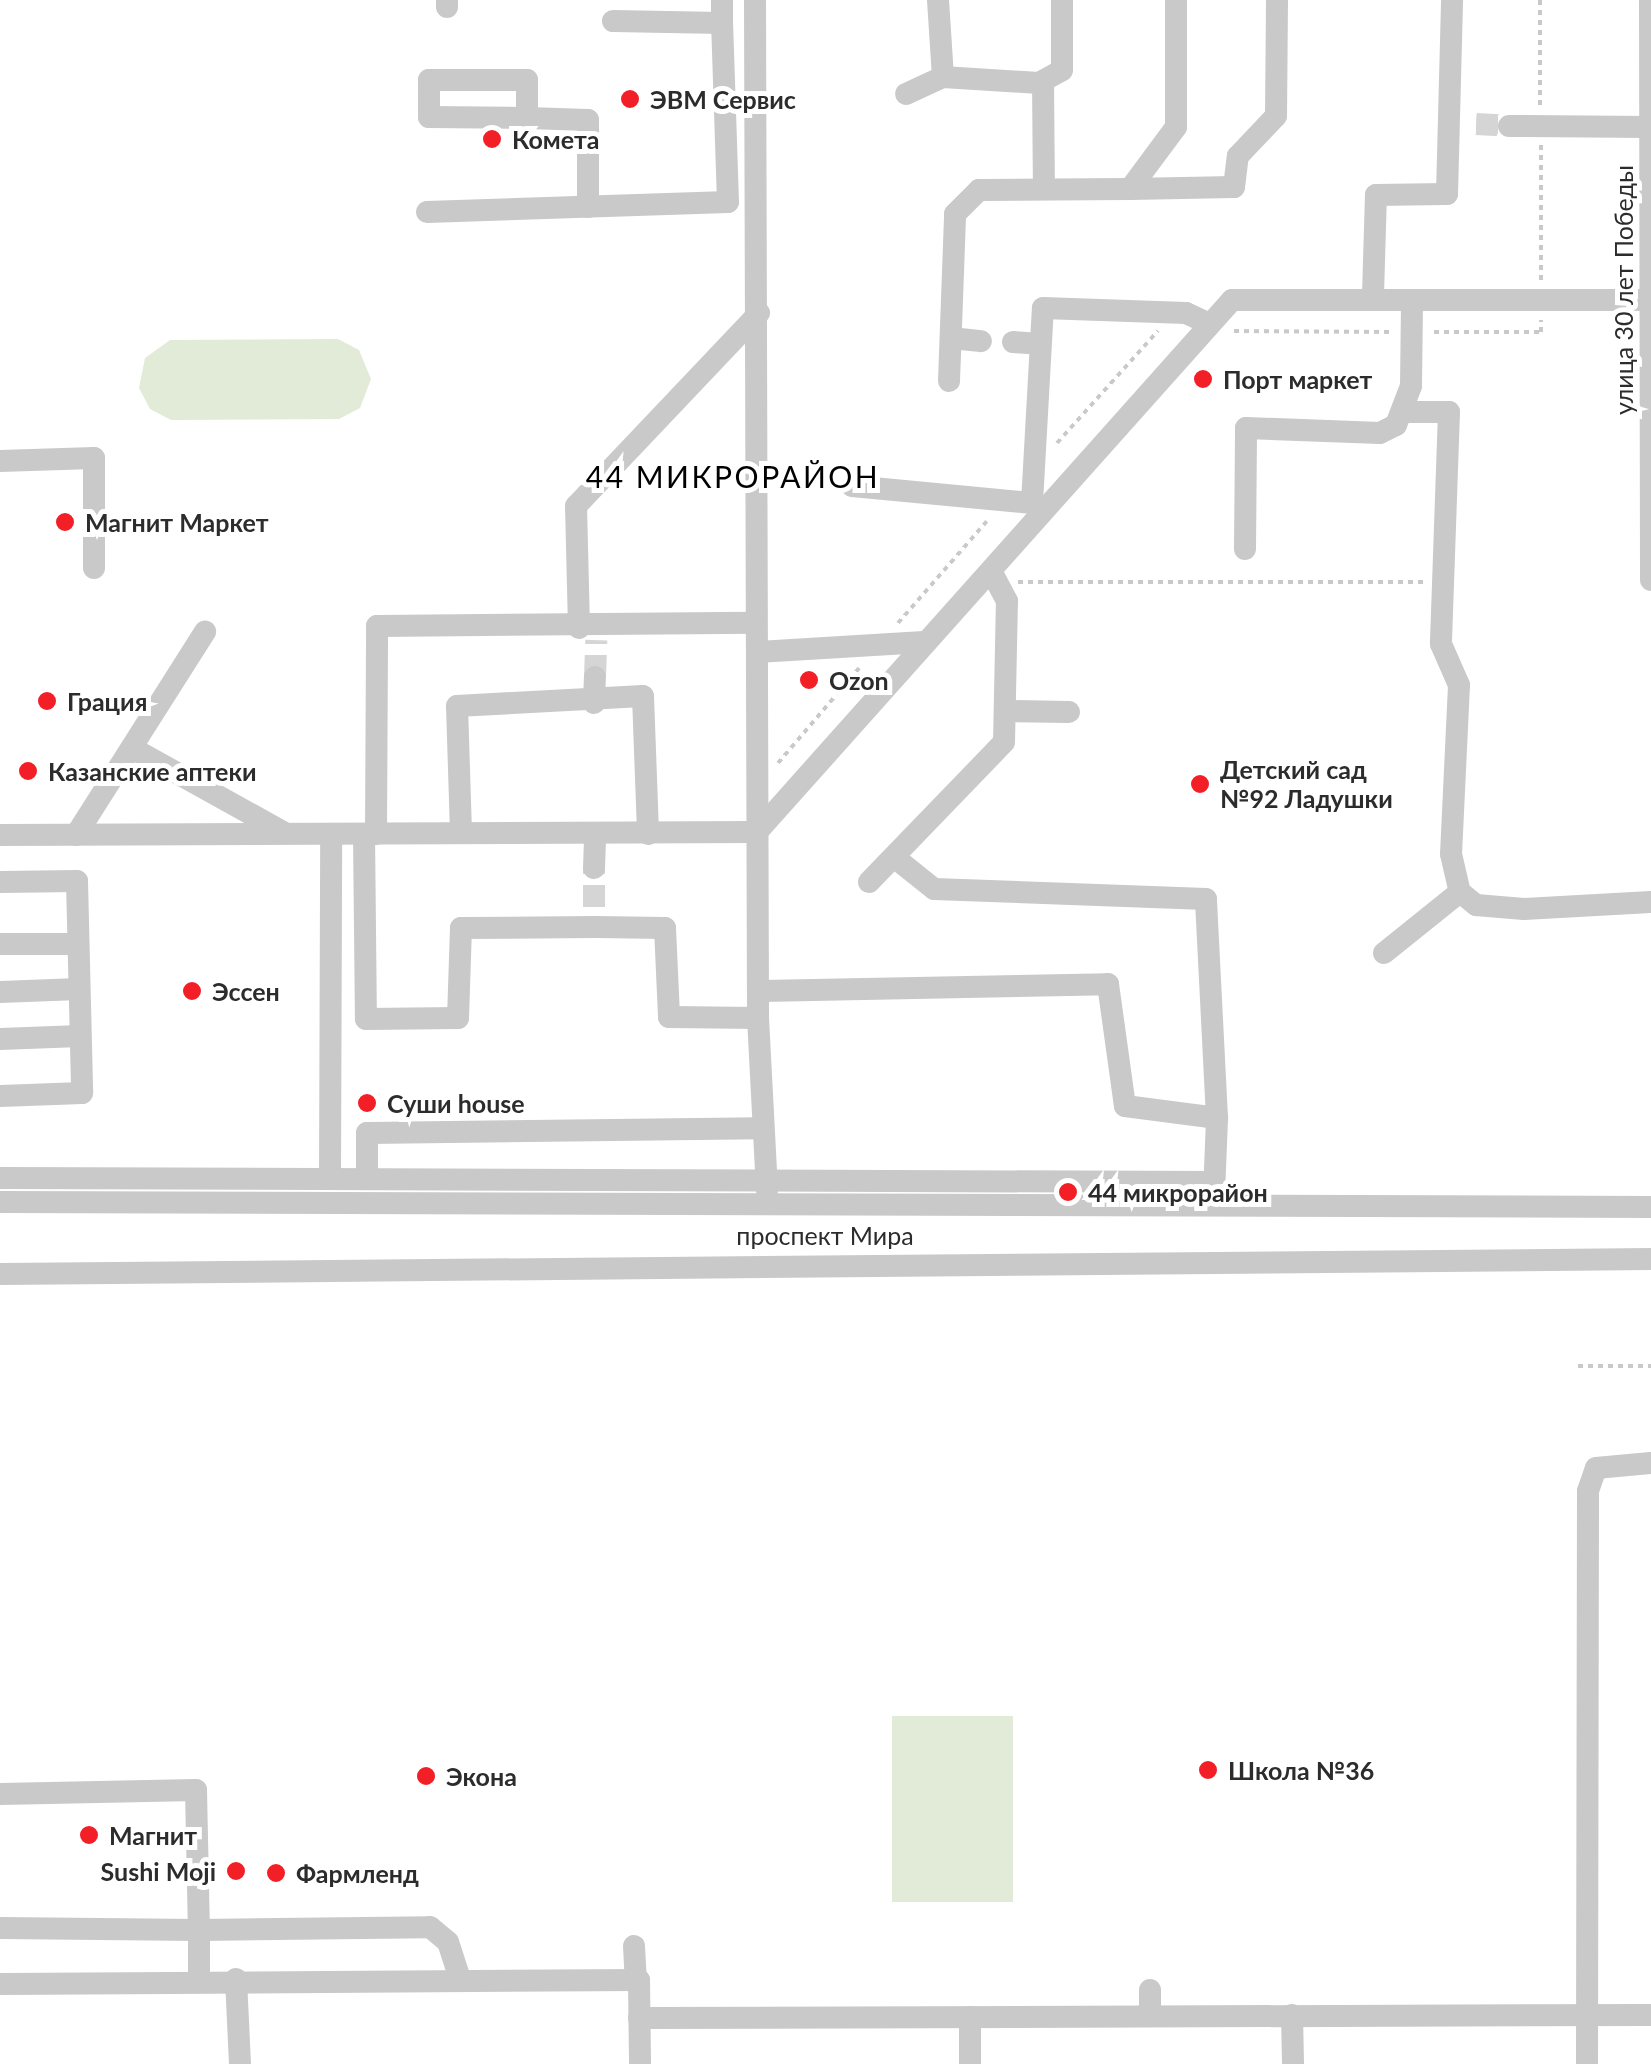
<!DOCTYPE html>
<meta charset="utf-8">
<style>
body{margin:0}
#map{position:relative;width:1651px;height:2064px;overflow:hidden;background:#fff;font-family:Lato,sans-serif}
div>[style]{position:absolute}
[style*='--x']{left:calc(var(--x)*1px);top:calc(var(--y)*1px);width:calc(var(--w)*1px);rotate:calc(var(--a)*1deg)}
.green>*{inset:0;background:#e2ebd8;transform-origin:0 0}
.minor-tunnel>*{height:22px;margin-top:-11px;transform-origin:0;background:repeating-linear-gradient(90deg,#d5d5d5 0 22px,transparent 0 33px)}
.path>*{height:4px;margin-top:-2px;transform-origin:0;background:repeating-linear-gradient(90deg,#c9c9c9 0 5px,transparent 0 10px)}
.minor>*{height:22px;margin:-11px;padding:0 11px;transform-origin:11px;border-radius:11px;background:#c9c9c9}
.dots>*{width:28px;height:28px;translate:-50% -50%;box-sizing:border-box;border:5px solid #fff;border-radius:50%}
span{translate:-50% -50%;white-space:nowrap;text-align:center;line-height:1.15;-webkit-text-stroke:10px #fff;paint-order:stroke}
.poi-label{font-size:25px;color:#2c2c2c;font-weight:700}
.left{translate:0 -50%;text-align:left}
.right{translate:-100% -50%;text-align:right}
.street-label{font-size:25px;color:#2c2c2c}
.quarter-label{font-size:30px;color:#000;letter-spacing:2.5px}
</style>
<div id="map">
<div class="green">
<i style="clip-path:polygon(338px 339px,359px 350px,371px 379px,360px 408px,339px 419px,171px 420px,150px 409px,139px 388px,145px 358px,170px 340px)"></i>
<i style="left:892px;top:1716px;width:121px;height:186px"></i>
</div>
<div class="minor-tunnel">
<i style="--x:1476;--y:124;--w:33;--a:3"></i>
<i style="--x:595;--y:677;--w:37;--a:-88"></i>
<i style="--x:594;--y:907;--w:39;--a:-90"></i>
</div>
<div class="path">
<i style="--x:1540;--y:0;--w:105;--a:90"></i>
<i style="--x:1541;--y:145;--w:135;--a:90"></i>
<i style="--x:1234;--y:331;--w:160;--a:0.4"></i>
<i style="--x:1434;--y:332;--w:107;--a:0"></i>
<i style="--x:1541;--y:332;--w:12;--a:-90"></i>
<i style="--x:1057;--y:443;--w:151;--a:-48"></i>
<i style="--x:1018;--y:582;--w:406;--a:0"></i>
<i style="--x:898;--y:623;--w:135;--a:-48.9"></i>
<i style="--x:778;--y:763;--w:125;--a:-49.5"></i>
<i style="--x:1578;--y:1366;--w:73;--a:0"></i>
</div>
<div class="minor">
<i style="--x:755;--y:0;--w:1018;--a:89.83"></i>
<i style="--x:758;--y:1018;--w:173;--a:87"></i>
<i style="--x:938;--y:0;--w:77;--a:86.3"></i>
<i style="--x:943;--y:77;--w:96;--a:3.6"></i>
<i style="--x:1039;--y:83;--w:26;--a:-29"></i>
<i style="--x:1062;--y:70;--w:70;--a:-90"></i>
<i style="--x:1650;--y:0;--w:580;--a:89.9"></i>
<i style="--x:447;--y:7;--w:7;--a:-90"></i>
<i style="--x:613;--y:21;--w:109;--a:1.1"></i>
<i style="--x:722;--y:23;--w:23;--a:-90"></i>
<i style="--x:1043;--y:81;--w:108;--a:89.5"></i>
<i style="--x:906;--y:94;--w:41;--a:-24.7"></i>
<i style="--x:527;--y:118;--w:98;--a:-179.4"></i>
<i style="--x:429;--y:117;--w:37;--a:-90"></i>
<i style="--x:429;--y:80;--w:98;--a:0"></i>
<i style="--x:527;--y:80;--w:38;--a:90"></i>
<i style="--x:527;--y:118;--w:61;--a:1.9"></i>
<i style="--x:588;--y:120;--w:87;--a:90"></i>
<i style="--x:1509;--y:126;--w:141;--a:0.4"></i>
<i style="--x:1130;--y:189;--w:104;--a:-1.1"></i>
<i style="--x:1234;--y:187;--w:31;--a:-83"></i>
<i style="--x:1238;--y:156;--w:55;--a:-46.5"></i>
<i style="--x:1276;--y:116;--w:116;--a:-89.5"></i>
<i style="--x:427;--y:212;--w:301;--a:-1.9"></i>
<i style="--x:728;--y:202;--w:179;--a:-91.9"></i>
<i style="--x:1373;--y:295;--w:100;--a:-88.3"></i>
<i style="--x:1376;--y:195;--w:71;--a:-0.8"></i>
<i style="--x:1447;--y:194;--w:194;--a:-88.5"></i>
<i style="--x:951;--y:338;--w:30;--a:6"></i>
<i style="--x:1013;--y:342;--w:27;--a:4"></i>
<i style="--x:949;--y:381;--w:167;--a:-87.9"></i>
<i style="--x:955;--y:214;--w:34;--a:-45"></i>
<i style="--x:979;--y:190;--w:151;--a:-0.4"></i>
<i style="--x:1130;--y:189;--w:77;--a:-53.4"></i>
<i style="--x:1176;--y:127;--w:127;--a:-90"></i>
<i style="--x:1407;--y:412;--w:42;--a:0"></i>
<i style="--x:1449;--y:412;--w:232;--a:92"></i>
<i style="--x:1441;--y:644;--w:45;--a:66.3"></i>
<i style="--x:1459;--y:685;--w:169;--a:92.7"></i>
<i style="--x:1451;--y:854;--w:39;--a:77"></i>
<i style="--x:1460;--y:892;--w:21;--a:39"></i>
<i style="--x:1476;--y:905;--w:48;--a:4.8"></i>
<i style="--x:1524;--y:909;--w:127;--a:-3.2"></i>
<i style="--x:0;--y:461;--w:94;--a:-1.8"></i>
<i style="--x:94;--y:458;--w:110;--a:90"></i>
<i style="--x:852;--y:486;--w:181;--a:5.4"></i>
<i style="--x:1032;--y:503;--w:195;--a:-86.8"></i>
<i style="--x:1043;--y:308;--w:143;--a:2"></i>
<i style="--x:1186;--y:313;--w:23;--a:25"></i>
<i style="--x:1245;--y:549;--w:121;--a:-89.5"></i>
<i style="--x:1246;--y:428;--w:134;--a:2.1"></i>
<i style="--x:1380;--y:433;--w:18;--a:-27"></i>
<i style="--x:1396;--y:425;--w:42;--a:-69"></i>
<i style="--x:1411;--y:386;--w:84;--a:-89.3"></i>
<i style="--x:579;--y:628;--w:122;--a:-91.4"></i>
<i style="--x:576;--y:506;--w:266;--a:-46.5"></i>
<i style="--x:757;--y:652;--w:167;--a:-3.4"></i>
<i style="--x:594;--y:703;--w:26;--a:-88"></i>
<i style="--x:1008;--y:711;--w:61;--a:0.9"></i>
<i style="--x:132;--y:748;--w:173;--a:29.1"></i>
<i style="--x:461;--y:833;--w:127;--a:-91.8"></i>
<i style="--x:457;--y:706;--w:186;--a:-3.1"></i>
<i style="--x:643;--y:696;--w:138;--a:87.9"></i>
<i style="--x:364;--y:834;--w:185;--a:89.4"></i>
<i style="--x:366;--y:1019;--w:92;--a:-0.6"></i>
<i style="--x:458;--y:1018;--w:90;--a:-88.1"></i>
<i style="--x:461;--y:928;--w:134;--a:-0.4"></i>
<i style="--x:595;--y:927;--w:70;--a:0.8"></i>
<i style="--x:665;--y:928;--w:89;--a:87.4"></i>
<i style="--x:669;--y:1017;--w:89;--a:0.6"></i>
<i style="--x:376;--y:834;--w:208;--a:-89.7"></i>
<i style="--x:377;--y:626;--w:378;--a:-0.5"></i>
<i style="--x:0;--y:835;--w:757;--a:-0.23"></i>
<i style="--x:757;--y:832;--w:713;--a:-48.24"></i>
<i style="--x:1232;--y:300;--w:418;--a:0"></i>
<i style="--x:76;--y:835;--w:241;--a:-57.6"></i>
<i style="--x:594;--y:868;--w:35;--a:-88"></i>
<i style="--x:0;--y:882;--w:77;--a:-0.7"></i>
<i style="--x:77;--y:881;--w:212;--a:88.6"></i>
<i style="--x:82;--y:1093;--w:82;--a:177.9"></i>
<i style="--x:869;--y:882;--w:194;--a:-46"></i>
<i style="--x:1004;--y:742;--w:141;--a:-88.8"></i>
<i style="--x:1007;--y:601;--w:34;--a:-118"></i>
<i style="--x:0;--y:944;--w:78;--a:0"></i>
<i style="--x:1384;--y:953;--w:97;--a:-38.8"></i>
<i style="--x:759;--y:991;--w:349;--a:-1.1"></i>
<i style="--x:1108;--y:984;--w:123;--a:82.1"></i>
<i style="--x:1125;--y:1106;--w:93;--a:7.4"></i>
<i style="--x:1217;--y:1118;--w:219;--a:-92.9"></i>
<i style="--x:1206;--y:899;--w:272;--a:-177.9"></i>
<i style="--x:934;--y:889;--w:51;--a:-141.3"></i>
<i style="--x:0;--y:992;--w:79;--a:-2.2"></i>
<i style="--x:0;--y:1039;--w:80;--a:-2.1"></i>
<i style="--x:0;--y:1178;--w:1214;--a:0.19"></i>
<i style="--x:330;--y:1178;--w:344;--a:-89.8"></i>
<i style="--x:367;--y:1178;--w:45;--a:-90"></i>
<i style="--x:367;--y:1133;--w:393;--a:-0.7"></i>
<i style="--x:1214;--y:1194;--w:76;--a:-87.7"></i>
<i style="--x:0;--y:1202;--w:1651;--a:0.17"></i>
<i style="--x:0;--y:1274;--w:1651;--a:-0.52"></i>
<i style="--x:0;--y:1794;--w:196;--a:-1.2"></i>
<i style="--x:196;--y:1790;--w:140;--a:88.8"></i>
<i style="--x:199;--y:1930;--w:231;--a:-0.7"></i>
<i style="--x:430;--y:1927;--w:23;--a:40"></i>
<i style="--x:448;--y:1942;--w:40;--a:72"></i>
<i style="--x:0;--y:1928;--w:199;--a:0.6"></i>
<i style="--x:199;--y:1930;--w:50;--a:90"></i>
<i style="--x:634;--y:1946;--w:34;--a:87"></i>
<i style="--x:236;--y:1979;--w:85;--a:87.3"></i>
<i style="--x:0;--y:1984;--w:639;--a:-0.36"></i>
<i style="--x:639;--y:1980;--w:84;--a:89.3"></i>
<i style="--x:1150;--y:1990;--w:26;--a:90"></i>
<i style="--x:1292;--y:2015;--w:49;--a:88.8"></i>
<i style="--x:639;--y:2018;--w:1012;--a:-0.17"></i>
<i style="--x:970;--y:2064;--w:47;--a:-90"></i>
<i style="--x:1587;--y:2064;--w:573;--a:-89.9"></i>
<i style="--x:1588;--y:1491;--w:24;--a:-71"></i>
<i style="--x:1596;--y:1468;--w:55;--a:-5.2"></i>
</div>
<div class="dots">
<i style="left:630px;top:99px;background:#f21f27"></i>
<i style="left:492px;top:139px;background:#f21f27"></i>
<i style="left:1203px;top:379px;background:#f21f27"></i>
<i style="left:65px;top:522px;background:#f21f27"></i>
<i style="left:809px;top:680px;background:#f21f27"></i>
<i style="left:47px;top:701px;background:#f21f27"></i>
<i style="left:28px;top:771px;background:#f21f27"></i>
<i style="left:1200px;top:784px;background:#f21f27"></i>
<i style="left:192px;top:991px;background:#f21f27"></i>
<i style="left:367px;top:1103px;background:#f21f27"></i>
<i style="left:1068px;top:1192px;background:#f21f27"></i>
<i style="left:1208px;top:1770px;background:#f21f27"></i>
<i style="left:426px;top:1776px;background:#f21f27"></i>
<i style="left:89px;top:1835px;background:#f21f27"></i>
<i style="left:236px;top:1871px;background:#f21f27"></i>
<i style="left:276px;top:1873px;background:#f21f27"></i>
</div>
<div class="poi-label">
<span class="left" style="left:650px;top:99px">ЭВМ Сервис</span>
<span class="left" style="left:512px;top:139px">Комета</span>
<span class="left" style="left:1223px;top:379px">Порт маркет</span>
<span class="left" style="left:85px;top:522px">Магнит Маркет</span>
<span class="left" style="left:829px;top:680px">Ozon</span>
<span class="left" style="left:67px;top:701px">Грация</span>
<span class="left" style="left:1220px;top:784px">Детский сад<br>№92 Ладушки</span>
<span class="left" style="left:48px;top:771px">Казанские аптеки</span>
<span class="left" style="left:212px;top:991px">Эссен</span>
<span class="left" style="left:387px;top:1103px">Суши house</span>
<span class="left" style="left:1088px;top:1192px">44 микрорайон</span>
<span class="left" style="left:1228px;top:1770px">Школа №36</span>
<span class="left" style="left:446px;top:1776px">Экона</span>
<span class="left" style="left:109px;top:1835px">Магнит</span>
<span class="right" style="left:216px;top:1871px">Sushi Moji</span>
<span class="left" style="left:296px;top:1873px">Фармленд</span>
</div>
<div class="street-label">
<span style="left:1623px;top:290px;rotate:-90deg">улица 30 лет Победы</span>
<span style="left:825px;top:1235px">проспект Мира</span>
</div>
<div class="quarter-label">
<span style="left:733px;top:476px">44 МИКРОРАЙОН</span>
</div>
</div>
